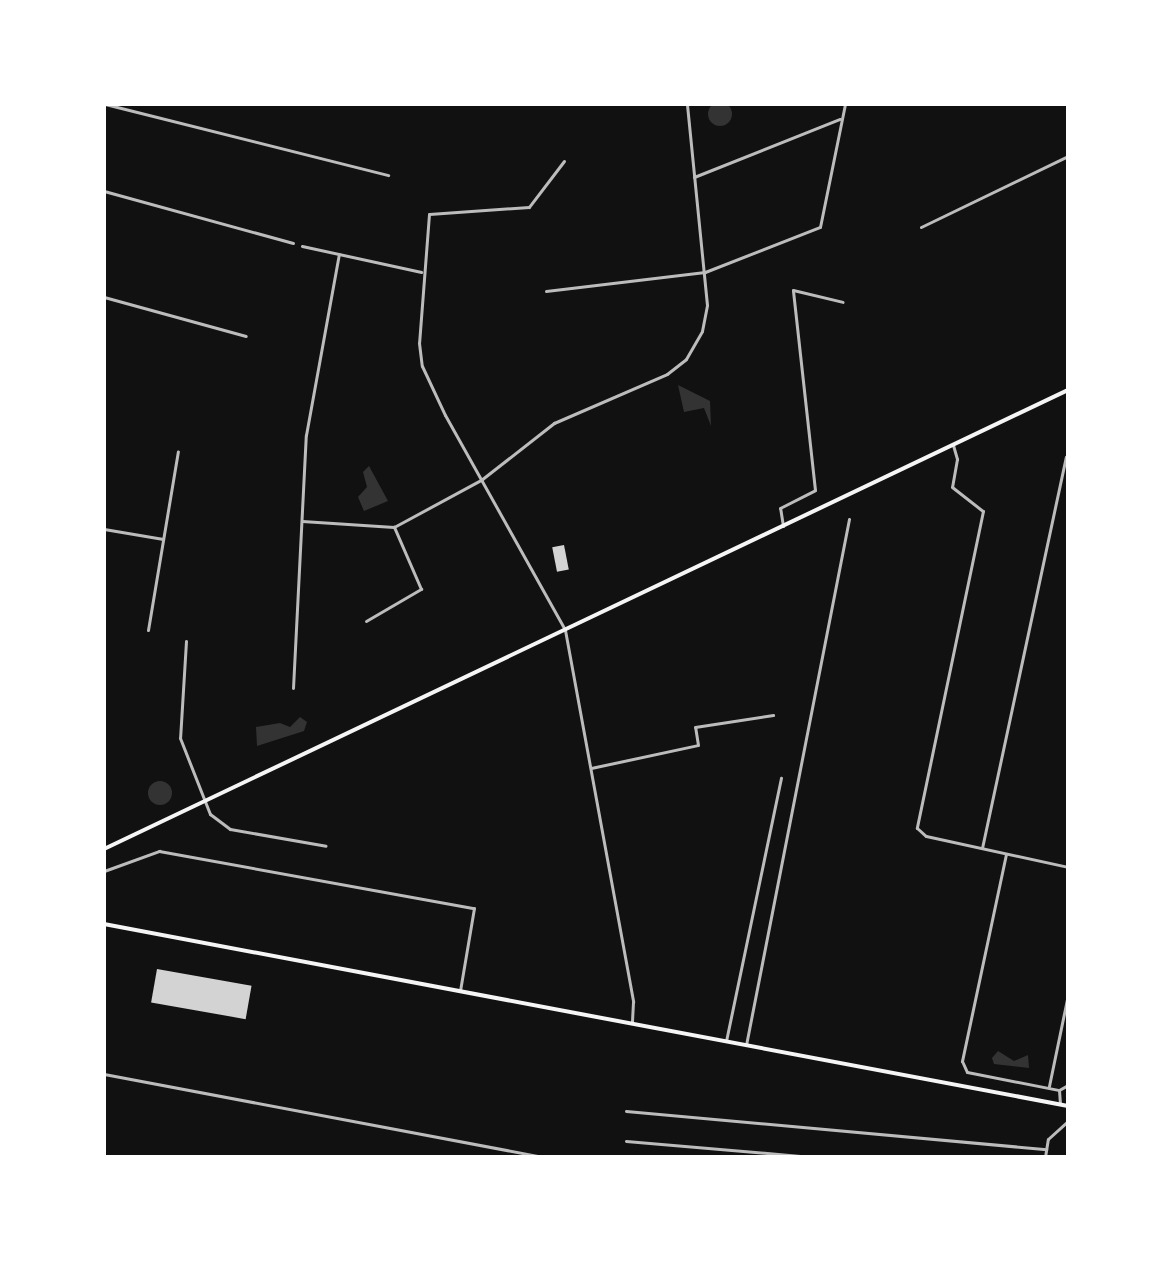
<!DOCTYPE html>
<style>
body{margin:0}
#map{position:relative;width:1172px;height:1261px;overflow:hidden;background:#111;font-family:"Source Sans 3",sans-serif}
div>[style]{position:absolute}
[style*='--x']{left:calc(var(--x)*1px);top:calc(var(--y)*1px);width:calc(var(--w)*1px);rotate:calc(var(--a)*1deg)}
.water>*{inset:0;background:#333}
.round{border-radius:50%}
.building>*{inset:0;background:#d3d3d3;transform-origin:0 0}
.minor>*{height:3px;margin:-1.5px;padding:0 1.5px;transform-origin:1.5px;border-radius:1.5px;background:#bcbcbc}
.secondary>*{height:4px;margin:-2px;padding:0 2px;transform-origin:2px;border-radius:2px;background:#f5f5f5}
span{translate:-50% -50%;white-space:nowrap;text-align:center;line-height:1.15;-webkit-text-stroke:6px #fff;paint-order:stroke}
.frame{position:absolute;inset:0;border:106px solid #fff;pointer-events:none}
</style>
<div id="map">
<div class="water">
<i class="round" style="left:708px;top:102px;width:24px;height:24px"></i>
<i style="clip-path:polygon(678px 385px,710px 401px,711px 426px,704px 408px,684px 412px)"></i>
<i style="clip-path:polygon(369px 466px,388px 501px,364px 511px,358px 497px,367px 487px,363px 472px)"></i>
<i style="clip-path:polygon(300px 717px,307px 722px,304px 731px,257px 746px,256px 727px,280px 723px,290px 727px)"></i>
<i class="round" style="left:148px;top:781px;width:24px;height:24px"></i>
<i style="clip-path:polygon(998px 1051px,1014px 1061px,1028px 1055px,1029px 1068px,994px 1064px,992px 1058px)"></i>
</div>
<div class="building">
<i style="left:564px;top:545px;width:25px;height:12px;rotate:79deg"></i>
<i style="left:157px;top:969px;width:96px;height:34px;rotate:10deg"></i>
</div>
<div class="minor">
<i style="--x:105;--y:104;--w:292;--a:14.1"></i>
<i style="--x:564;--y:161;--w:58;--a:127.3"></i>
<i style="--x:529;--y:207;--w:100;--a:176"></i>
<i style="--x:429;--y:214;--w:129;--a:94.4"></i>
<i style="--x:419;--y:343;--w:23;--a:83"></i>
<i style="--x:422;--y:366;--w:54;--a:64.9"></i>
<i style="--x:445;--y:415;--w:246;--a:60.8"></i>
<i style="--x:565;--y:630;--w:378;--a:79.6"></i>
<i style="--x:633;--y:1002;--w:20;--a:93"></i>
<i style="--x:694;--y:177;--w:157;--a:-21.7"></i>
<i style="--x:104;--y:191;--w:196;--a:15.4"></i>
<i style="--x:921;--y:227;--w:163;--a:-25.8"></i>
<i style="--x:302;--y:246;--w:122;--a:12.3"></i>
<i style="--x:546;--y:291;--w:160;--a:-6.8"></i>
<i style="--x:705;--y:272;--w:123;--a:-21.4"></i>
<i style="--x:820;--y:227;--w:126;--a:-78.5"></i>
<i style="--x:104;--y:297;--w:147;--a:15.4"></i>
<i style="--x:953;--y:445;--w:15;--a:74"></i>
<i style="--x:957;--y:459;--w:28;--a:100"></i>
<i style="--x:952;--y:487;--w:39;--a:38"></i>
<i style="--x:983;--y:511;--w:324;--a:101.8"></i>
<i style="--x:917;--y:828;--w:12;--a:42"></i>
<i style="--x:926;--y:836;--w:145;--a:12.3"></i>
<i style="--x:302;--y:521;--w:92;--a:3.7"></i>
<i style="--x:394;--y:527;--w:99;--a:-28.4"></i>
<i style="--x:481;--y:480;--w:93;--a:-38"></i>
<i style="--x:554;--y:423;--w:123;--a:-23.4"></i>
<i style="--x:667;--y:374;--w:24;--a:-38"></i>
<i style="--x:686;--y:359;--w:32;--a:-60"></i>
<i style="--x:702;--y:331;--w:26;--a:-79"></i>
<i style="--x:707;--y:305;--w:202;--a:-95.7"></i>
<i style="--x:783;--y:526;--w:18;--a:-99"></i>
<i style="--x:780;--y:508;--w:39;--a:-27"></i>
<i style="--x:815;--y:490;--w:201;--a:-96.3"></i>
<i style="--x:793;--y:290;--w:51;--a:13.5"></i>
<i style="--x:104;--y:529;--w:60;--a:9.6"></i>
<i style="--x:366;--y:621;--w:64;--a:-30.2"></i>
<i style="--x:421;--y:589;--w:68;--a:-113.5"></i>
<i style="--x:148;--y:630;--w:181;--a:-80.5"></i>
<i style="--x:186;--y:641;--w:97;--a:93.5"></i>
<i style="--x:180;--y:738;--w:82;--a:68.5"></i>
<i style="--x:210;--y:814;--w:25;--a:37"></i>
<i style="--x:230;--y:829;--w:97;--a:10"></i>
<i style="--x:293;--y:688;--w:253;--a:-87.1"></i>
<i style="--x:306;--y:435;--w:184;--a:-79.7"></i>
<i style="--x:591;--y:768;--w:109;--a:-12.1"></i>
<i style="--x:698;--y:745;--w:18;--a:-99"></i>
<i style="--x:695;--y:727;--w:79;--a:-8.7"></i>
<i style="--x:982;--y:848;--w:400;--a:-77.9"></i>
<i style="--x:1006;--y:854;--w:212;--a:102"></i>
<i style="--x:962;--y:1061;--w:12;--a:66"></i>
<i style="--x:967;--y:1072;--w:94;--a:11.1"></i>
<i style="--x:1059;--y:1090;--w:14;--a:86"></i>
<i style="--x:104;--y:871;--w:59;--a:-20"></i>
<i style="--x:159;--y:851;--w:320;--a:10.3"></i>
<i style="--x:474;--y:908;--w:84;--a:99.6"></i>
<i style="--x:726;--y:1041;--w:269;--a:-78.2"></i>
<i style="--x:746;--y:1045;--w:536;--a:-78.92"></i>
<i style="--x:104;--y:1074;--w:449;--a:10.7"></i>
<i style="--x:1049;--y:1086;--w:94;--a:-78.3"></i>
<i style="--x:1059;--y:1090;--w:10;--a:-29"></i>
<i style="--x:626;--y:1111;--w:422;--a:5.2"></i>
<i style="--x:626;--y:1141;--w:186;--a:4.9"></i>
<i style="--x:1045;--y:1157;--w:18;--a:-81"></i>
<i style="--x:1048;--y:1139;--w:27;--a:-42"></i>
</div>
<div class="secondary">
<i style="--x:104;--y:849;--w:1068;--a:-25.46"></i>
<i style="--x:104;--y:924;--w:981;--a:10.69"></i>
</div>
<div class="frame"></div>
</div>
